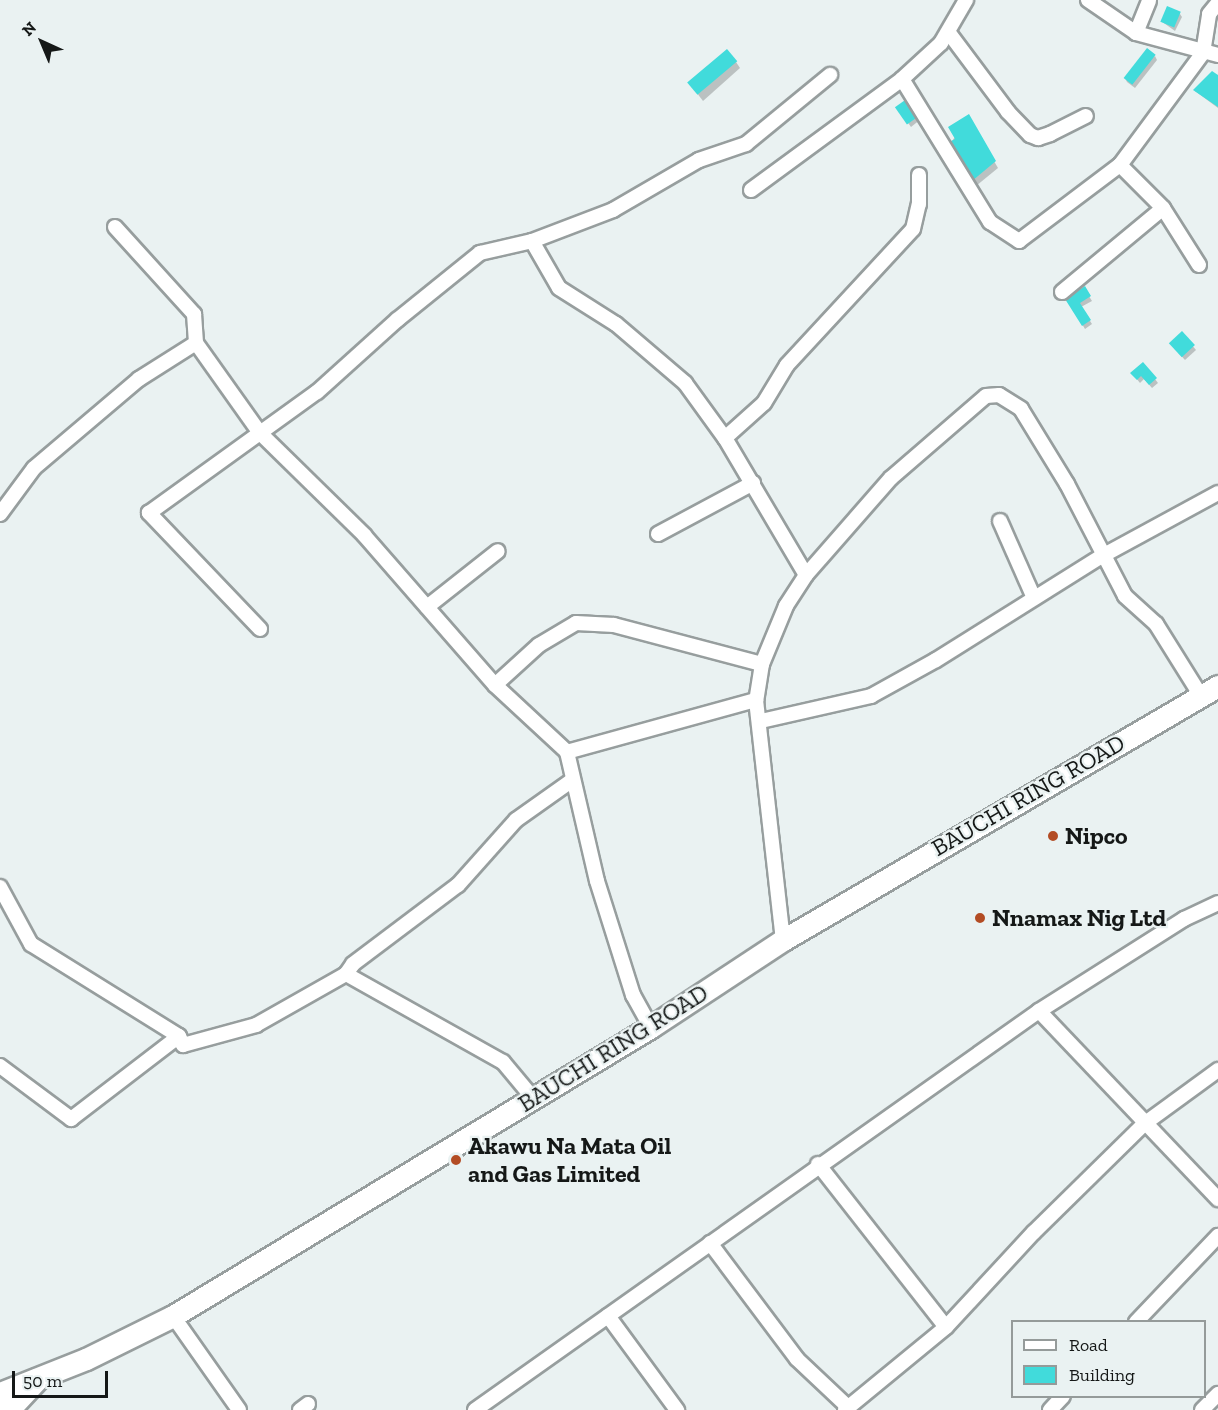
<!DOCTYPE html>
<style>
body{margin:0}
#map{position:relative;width:1218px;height:1410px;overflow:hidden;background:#eaf2f2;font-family:"Zilla Slab",serif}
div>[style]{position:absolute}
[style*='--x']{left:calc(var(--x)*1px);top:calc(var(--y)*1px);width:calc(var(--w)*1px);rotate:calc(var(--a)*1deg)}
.shadow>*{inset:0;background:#0003}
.building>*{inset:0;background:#41dbdb;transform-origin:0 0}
.roads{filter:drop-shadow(2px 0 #979e9e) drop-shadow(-2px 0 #979e9e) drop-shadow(0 2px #979e9e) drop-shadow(0 -2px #979e9e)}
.minor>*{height:14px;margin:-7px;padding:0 7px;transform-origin:7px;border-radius:7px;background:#fff}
.primary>*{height:21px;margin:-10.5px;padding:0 10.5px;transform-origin:10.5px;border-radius:10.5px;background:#fff}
.trunk>*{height:22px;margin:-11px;padding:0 11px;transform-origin:11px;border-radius:11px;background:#fff}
.dots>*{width:16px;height:16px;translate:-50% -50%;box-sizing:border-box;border:3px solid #eaf2f2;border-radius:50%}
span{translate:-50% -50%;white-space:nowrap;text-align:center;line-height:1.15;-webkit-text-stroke:4.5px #eaf2f2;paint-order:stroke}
.street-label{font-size:24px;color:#151817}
.poi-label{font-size:24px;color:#151817;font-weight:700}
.left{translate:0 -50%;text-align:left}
.legend{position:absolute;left:1011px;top:1320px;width:195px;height:78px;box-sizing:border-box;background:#eaf2f2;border:2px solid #959b9a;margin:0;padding:8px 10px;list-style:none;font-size:18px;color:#151817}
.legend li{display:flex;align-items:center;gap:12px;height:30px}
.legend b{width:30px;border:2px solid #959b9a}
.north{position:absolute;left:12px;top:12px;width:60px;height:60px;-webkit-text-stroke:4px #eaf2f2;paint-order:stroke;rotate:316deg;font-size:16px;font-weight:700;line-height:24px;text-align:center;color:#151817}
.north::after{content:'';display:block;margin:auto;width:21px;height:27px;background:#151817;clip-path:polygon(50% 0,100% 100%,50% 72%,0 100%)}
.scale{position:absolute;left:12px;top:1371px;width:96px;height:27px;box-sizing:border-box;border:3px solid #151817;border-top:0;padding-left:8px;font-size:18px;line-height:21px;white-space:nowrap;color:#151817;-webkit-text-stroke:4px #eaf2f2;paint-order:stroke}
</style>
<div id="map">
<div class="shadow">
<i style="clip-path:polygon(1180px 14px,1182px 17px,1175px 31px,1161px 21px)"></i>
<i style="clip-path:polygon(1155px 56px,1157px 60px,1135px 88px,1127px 82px,1125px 78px)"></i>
<i style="clip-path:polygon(736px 62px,740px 68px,703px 101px,690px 84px)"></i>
<i style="clip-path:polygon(1218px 77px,1218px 108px,1195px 91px)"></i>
<i style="clip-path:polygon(907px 100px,921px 119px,911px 127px,900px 112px)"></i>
<i style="clip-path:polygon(968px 116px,998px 168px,976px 186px,951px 143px)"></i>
<i style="clip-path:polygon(1084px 288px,1092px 301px,1081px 307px,1092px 324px,1085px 329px,1067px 299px)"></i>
<i style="clip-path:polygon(1182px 333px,1196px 350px,1185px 360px,1173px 347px)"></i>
<i style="clip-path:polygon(1132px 373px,1155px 379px,1158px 383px,1152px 388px,1144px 379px,1140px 383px)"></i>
</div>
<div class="building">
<i style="left:1167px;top:6px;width:15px;height:17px;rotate:23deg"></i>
<i style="left:1147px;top:48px;width:11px;height:38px;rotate:38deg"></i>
<i style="left:727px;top:49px;width:16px;height:52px;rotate:50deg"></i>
<i style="clip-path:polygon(1212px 71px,1218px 75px,1218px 107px,1193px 90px)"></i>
<i style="left:908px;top:98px;width:21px;height:16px;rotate:55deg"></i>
<i style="clip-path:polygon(969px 114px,996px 161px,972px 181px,949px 142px,955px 139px,948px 127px)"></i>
<i style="clip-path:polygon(1085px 286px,1091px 296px,1080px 303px,1091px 320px,1082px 326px,1065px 299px)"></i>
<i style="left:1182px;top:331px;width:19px;height:18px;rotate:47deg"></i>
<i style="clip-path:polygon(1143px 362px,1157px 378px,1149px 385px,1141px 376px,1137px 380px,1130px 373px)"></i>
</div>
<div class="roads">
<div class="minor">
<i style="--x:1088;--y:0;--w:58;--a:34.5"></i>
<i style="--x:1136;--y:33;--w:85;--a:15"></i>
<i style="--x:949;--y:33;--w:99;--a:53.2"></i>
<i style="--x:1008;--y:112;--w:32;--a:46"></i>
<i style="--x:1030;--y:135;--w:9;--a:21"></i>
<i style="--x:1038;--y:138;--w:13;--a:-18"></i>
<i style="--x:1050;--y:134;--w:40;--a:-26.6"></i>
<i style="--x:1136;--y:33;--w:35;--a:-68"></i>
<i style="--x:902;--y:79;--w:168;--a:58.4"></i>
<i style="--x:990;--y:222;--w:35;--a:33"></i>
<i style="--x:1019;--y:241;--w:126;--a:-37"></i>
<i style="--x:751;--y:190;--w:187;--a:-36.3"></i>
<i style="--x:902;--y:79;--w:53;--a:-42.7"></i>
<i style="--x:941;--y:43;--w:50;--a:-59.8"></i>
<i style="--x:115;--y:227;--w:118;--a:47.8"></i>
<i style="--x:194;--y:314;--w:29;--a:86"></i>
<i style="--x:196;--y:343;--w:110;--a:54.6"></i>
<i style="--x:260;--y:433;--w:146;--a:44.4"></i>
<i style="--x:364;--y:535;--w:199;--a:48.9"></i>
<i style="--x:495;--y:685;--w:98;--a:42.9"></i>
<i style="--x:567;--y:752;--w:132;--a:76.9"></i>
<i style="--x:597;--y:881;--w:120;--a:72.5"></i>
<i style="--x:633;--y:995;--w:37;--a:61"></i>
<i style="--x:532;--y:241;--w:54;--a:60.1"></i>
<i style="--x:559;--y:288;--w:67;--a:32.3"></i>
<i style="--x:616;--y:324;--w:91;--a:40.5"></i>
<i style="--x:685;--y:383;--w:68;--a:54"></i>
<i style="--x:725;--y:438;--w:159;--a:59.4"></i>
<i style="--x:806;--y:575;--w:37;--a:123"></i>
<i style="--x:786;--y:606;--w:63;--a:112.5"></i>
<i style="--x:762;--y:664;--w:36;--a:99"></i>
<i style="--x:756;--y:700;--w:242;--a:83.6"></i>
<i style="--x:1199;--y:265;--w:67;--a:-122.3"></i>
<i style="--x:1163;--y:208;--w:61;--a:-135"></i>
<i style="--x:1120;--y:165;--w:139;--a:-53.5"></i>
<i style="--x:1203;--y:53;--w:39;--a:-81"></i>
<i style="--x:1209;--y:14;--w:14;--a:-51"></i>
<i style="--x:1062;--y:292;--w:131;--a:-39.7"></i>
<i style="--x:725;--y:438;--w:52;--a:-41.9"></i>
<i style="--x:764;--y:403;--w:44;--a:-58.8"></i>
<i style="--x:787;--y:365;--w:185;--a:-47.2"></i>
<i style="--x:913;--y:229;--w:26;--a:-77"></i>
<i style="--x:919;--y:204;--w:29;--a:-90"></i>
<i style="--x:0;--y:514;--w:57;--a:-53.5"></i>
<i style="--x:34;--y:468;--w:138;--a:-40.3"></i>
<i style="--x:139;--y:379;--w:67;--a:-32.3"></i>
<i style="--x:1000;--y:521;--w:84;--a:66.2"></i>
<i style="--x:658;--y:534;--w:108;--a:-28.2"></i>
<i style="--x:806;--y:575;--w:129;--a:-48.8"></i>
<i style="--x:891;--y:478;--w:125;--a:-40.8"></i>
<i style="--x:986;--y:396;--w:13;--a:-4"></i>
<i style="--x:999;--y:395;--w:26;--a:32"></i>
<i style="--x:1021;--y:409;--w:88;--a:58.5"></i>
<i style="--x:1067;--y:484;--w:126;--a:62.6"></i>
<i style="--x:1125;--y:596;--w:42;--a:42.1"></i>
<i style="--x:1156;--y:624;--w:85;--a:58"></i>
<i style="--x:427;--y:607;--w:90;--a:-38.3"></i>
<i style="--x:260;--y:629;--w:161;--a:-133.7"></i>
<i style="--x:149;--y:513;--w:207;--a:-35.8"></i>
<i style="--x:317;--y:392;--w:108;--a:-42"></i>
<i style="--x:397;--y:320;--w:107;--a:-38.9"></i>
<i style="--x:480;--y:253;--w:53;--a:-13"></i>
<i style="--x:532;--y:241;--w:87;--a:-20.9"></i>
<i style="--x:613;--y:210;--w:99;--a:-30.2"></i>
<i style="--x:699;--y:160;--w:50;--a:-18.8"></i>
<i style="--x:746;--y:144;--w:109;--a:-39.4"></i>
<i style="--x:495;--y:685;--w:59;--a:-42.3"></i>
<i style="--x:539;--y:645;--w:43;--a:-30.7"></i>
<i style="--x:576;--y:623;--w:38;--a:3"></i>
<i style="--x:614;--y:625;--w:153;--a:14.8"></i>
<i style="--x:761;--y:721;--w:113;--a:-12.8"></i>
<i style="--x:871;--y:696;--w:74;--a:-29"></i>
<i style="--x:936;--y:660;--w:196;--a:-32.1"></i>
<i style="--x:1102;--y:556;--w:132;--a:-28.5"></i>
<i style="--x:567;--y:752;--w:196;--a:-15.4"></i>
<i style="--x:0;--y:887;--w:65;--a:61.5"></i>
<i style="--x:31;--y:944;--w:174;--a:31.9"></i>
<i style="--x:179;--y:1036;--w:10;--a:66"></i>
<i style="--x:183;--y:1045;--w:76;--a:-15.3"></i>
<i style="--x:256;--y:1025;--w:103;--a:-29.5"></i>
<i style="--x:346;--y:974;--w:180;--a:29.3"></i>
<i style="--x:503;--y:1062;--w:47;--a:50.2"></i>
<i style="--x:346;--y:974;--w:12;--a:-55"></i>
<i style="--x:353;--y:964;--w:131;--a:-37"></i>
<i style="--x:458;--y:885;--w:87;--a:-48.3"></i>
<i style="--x:516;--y:820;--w:67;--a:-35.3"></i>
<i style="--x:1039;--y:1011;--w:260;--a:46.4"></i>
<i style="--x:0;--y:1066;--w:89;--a:36.7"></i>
<i style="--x:71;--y:1119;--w:136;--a:-37.5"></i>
<i style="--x:818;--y:1164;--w:207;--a:51.9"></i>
<i style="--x:710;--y:1243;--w:145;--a:53.1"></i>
<i style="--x:797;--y:1359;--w:70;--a:43.3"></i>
<i style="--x:173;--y:1316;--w:115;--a:54.9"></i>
<i style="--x:608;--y:1316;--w:117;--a:53.7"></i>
<i style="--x:1136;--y:1322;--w:119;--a:-46.4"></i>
<i style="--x:300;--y:1410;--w:10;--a:-37"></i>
<i style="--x:475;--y:1410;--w:691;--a:-35.28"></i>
<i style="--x:1039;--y:1011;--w:172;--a:-32.4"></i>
<i style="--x:1184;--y:919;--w:38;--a:-25"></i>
<i style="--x:845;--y:1410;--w:131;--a:-39.4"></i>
<i style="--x:946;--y:1327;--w:129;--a:-47.2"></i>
<i style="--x:1034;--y:1232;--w:154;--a:-44.5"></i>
<i style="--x:1144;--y:1124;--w:92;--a:-36.1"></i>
<i style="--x:1050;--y:1410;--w:19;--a:-47"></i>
<i style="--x:1202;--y:1410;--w:23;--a:-45"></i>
</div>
<div class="primary">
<i style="--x:0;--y:1393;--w:92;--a:-21.6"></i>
<i style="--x:86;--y:1359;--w:97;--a:-26.3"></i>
<i style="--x:173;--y:1316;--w:559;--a:-31.16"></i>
<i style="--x:651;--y:1027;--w:158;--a:-33.4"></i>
<i style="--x:783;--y:940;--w:504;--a:-30.28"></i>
</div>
<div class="trunk">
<i style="--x:9;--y:1410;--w:41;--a:-47"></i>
</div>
</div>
<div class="dots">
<i style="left:1053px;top:836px;background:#b34c24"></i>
<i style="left:980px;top:918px;background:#b34c24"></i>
<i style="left:456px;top:1160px;background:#b34c24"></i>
</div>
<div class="street-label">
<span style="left:1028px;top:795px;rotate:-30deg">BAUCHI RING ROAD</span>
<span style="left:613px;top:1048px;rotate:-32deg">BAUCHI RING ROAD</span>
</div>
<div class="poi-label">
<span class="left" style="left:1065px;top:836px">Nipco</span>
<span class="left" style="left:992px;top:918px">Nnamax Nig Ltd</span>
<span class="left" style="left:468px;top:1160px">Akawu Na Mata Oil<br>and Gas Limited</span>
</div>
<ul class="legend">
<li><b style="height:8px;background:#fff"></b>Road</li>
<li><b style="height:16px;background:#41dbdb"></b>Building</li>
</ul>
<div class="north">N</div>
<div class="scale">50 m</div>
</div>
